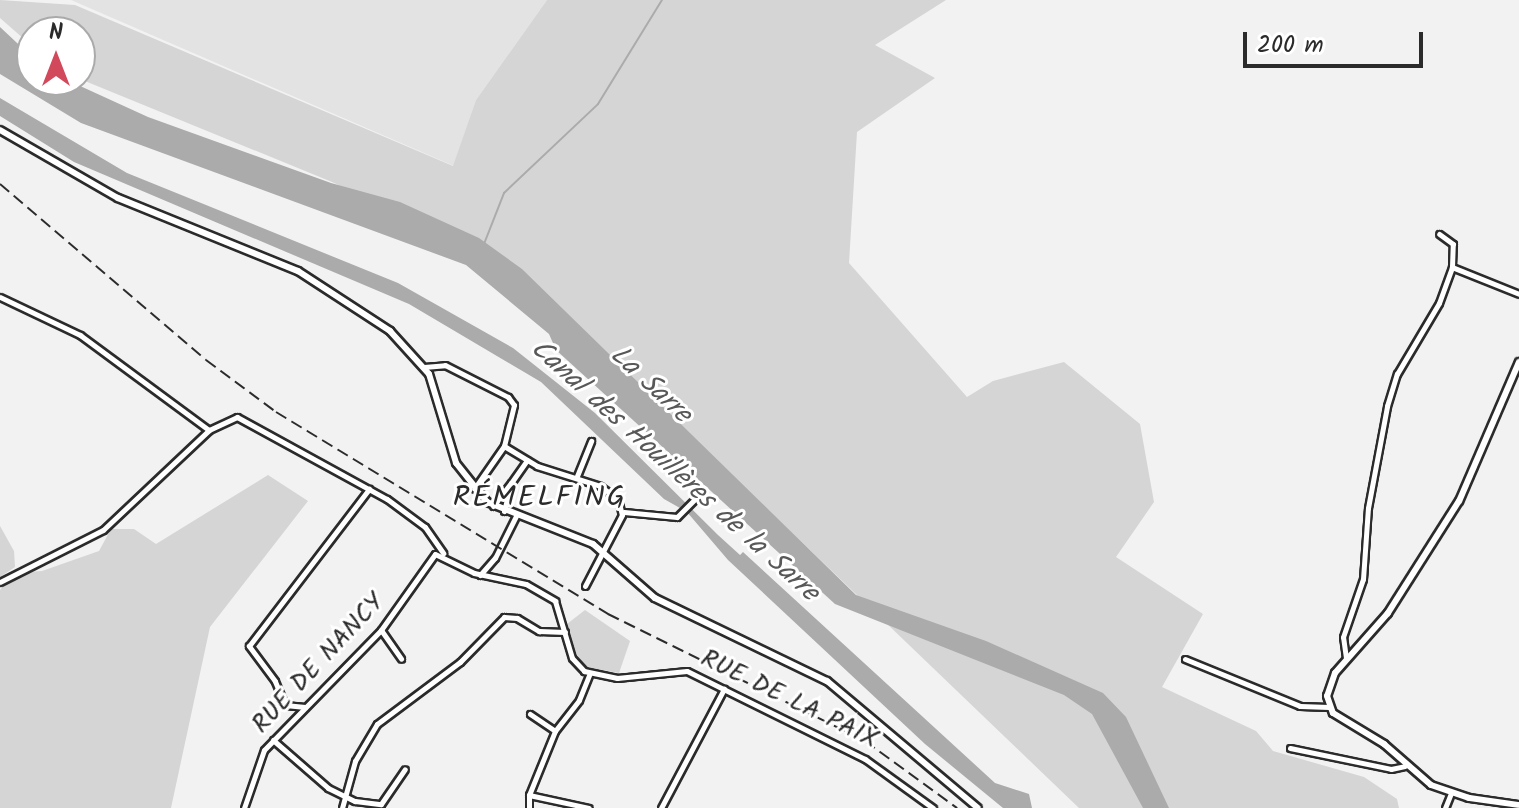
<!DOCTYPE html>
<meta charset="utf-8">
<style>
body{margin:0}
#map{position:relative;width:1519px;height:808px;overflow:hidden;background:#f2f2f2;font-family:Kalam,sans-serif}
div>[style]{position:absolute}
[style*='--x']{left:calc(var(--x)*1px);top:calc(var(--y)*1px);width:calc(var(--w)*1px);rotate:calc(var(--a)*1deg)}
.built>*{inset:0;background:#e3e3e3}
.green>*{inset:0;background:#d5d5d5}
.water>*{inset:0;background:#ababab}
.stream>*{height:2px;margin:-1px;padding:0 1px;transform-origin:1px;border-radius:1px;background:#ababab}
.roads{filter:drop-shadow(2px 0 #2b2b2b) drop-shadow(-2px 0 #2b2b2b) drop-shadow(0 2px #2b2b2b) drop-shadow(0 -2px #2b2b2b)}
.minor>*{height:5px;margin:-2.5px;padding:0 2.5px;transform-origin:2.5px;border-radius:2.5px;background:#fff}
.tertiary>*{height:6px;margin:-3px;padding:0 3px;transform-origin:3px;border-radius:3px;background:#fff}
.rail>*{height:2px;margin-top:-1px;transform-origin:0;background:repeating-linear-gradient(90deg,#2b2b2b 0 12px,transparent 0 18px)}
span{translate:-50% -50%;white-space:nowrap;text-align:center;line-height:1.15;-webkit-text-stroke:6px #fff;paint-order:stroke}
.street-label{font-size:26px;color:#2b2b2b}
.water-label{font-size:28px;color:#585858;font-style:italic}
.quarter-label{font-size:30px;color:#2b2b2b;letter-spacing:2px}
.north{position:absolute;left:16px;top:16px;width:80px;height:80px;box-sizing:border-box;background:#fff;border:2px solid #aaa;border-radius:50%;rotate:0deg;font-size:22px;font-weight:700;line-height:32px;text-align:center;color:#2b2b2b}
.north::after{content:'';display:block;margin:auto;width:28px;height:36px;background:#d1495b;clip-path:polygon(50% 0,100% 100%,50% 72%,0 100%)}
.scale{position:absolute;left:1243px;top:32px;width:180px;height:36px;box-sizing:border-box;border:4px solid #2b2b2b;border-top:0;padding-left:10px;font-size:24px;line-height:28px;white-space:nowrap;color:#2b2b2b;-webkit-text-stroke:6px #fff;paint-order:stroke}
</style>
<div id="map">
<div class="built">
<i style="clip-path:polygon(71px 0,547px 0,476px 100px,454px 166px)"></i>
</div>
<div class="green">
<i style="clip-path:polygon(0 0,75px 5px,453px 166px,476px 100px,547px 0,946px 0,875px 45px,935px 78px,857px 132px,849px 263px,967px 397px,993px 381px,1064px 362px,1140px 424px,1154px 502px,1116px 557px,1203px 614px,1162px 687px,1256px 731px,1273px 751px,1364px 777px,1397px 799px,1399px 808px,1079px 808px,516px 268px,332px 182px,80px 79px,80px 32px,32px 32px,32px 46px,0 18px)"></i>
<i style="clip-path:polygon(268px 475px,308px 501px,210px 627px,171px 808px,0 808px,0 590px,14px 573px,42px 571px,99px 551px,111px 529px,134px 529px,156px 544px)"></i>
<i style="clip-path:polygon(0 526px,14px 551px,15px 567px,0 577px)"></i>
<i style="clip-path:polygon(585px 610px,630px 641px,619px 673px,586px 667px,573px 649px,567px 624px)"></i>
</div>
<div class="water">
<i style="clip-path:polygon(0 27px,32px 57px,32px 80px,67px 80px,148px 117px,331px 183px,400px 202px,479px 238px,522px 269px,856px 595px,986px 641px,1103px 693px,1126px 717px,1169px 808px,1143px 808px,1092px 714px,1064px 695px,835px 604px,556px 350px,549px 334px,466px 265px,81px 123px,0 74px)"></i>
<i style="clip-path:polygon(0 98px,127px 173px,398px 283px,513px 348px,595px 413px,718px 535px,740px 555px,743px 552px,995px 783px,1029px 794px,1032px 808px,1003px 808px,925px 744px,728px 560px,687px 512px,664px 499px,541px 382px,409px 304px,74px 162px,0 116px)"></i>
</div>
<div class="stream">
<i style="--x:484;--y:244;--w:55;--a:-68.6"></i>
<i style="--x:504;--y:193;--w:129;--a:-43.4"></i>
<i style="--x:598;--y:104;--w:122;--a:-58.4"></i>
</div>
<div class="roads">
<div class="minor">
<i style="--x:1452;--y:267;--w:72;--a:21.9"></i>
<i style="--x:0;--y:297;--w:89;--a:25.4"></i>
<i style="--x:80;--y:335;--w:160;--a:36.4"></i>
<i style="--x:424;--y:367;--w:21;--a:-5"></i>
<i style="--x:445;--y:365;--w:71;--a:26.9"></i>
<i style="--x:508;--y:397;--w:10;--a:53"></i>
<i style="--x:514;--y:405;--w:42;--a:103.7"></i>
<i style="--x:504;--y:446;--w:52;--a:124.9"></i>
<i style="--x:504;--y:446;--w:39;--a:31"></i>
<i style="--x:537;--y:466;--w:66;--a:17.6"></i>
<i style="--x:600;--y:486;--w:22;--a:36"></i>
<i style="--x:618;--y:499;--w:16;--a:76"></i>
<i style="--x:622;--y:515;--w:80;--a:117.5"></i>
<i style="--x:577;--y:476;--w:38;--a:-68"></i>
<i style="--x:511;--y:483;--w:28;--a:-55"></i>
<i style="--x:493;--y:506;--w:29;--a:-52"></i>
<i style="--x:511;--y:483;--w:29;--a:104"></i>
<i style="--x:624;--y:512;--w:53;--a:5.4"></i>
<i style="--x:677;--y:517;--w:25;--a:-45"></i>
<i style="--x:435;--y:554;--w:43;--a:26"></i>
<i style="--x:474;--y:573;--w:53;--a:11.9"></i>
<i style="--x:526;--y:584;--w:34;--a:30"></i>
<i style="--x:555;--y:601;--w:59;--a:73.4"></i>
<i style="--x:572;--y:658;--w:18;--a:47"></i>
<i style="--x:584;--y:671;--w:34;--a:12"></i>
<i style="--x:617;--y:678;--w:70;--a:-5.7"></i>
<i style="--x:687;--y:671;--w:199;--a:26.3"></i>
<i style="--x:865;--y:759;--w:84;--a:35.8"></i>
<i style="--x:480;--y:575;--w:23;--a:-49"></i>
<i style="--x:495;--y:558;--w:47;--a:-63.4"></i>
<i style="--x:0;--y:582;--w:115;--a:-26.8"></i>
<i style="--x:103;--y:530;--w:146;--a:-43.3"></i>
<i style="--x:209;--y:430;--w:31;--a:-25"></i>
<i style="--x:237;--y:417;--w:171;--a:28.7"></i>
<i style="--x:387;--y:499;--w:47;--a:36.4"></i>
<i style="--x:425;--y:527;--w:32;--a:55"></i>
<i style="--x:381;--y:630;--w:35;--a:55"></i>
<i style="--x:1346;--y:658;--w:21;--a:-98"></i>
<i style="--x:1343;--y:637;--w:61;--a:-71"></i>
<i style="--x:1363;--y:579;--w:71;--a:-86"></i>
<i style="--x:1368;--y:508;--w:104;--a:-79.4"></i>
<i style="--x:1387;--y:406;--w:34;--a:-73"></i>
<i style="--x:1397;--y:374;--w:82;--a:-59.4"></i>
<i style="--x:1439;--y:303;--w:38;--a:-70"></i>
<i style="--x:1452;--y:267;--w:23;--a:-88"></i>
<i style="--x:1453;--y:244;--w:17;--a:-144"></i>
<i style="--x:1185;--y:659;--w:124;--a:22.2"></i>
<i style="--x:1300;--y:706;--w:29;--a:2"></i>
<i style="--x:305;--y:707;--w:20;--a:-174"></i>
<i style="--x:285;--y:705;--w:26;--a:-113"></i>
<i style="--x:275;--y:681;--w:44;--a:-126.6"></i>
<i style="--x:249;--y:646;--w:198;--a:-52.6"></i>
<i style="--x:530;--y:714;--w:30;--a:34"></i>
<i style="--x:273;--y:740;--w:73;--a:41.1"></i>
<i style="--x:328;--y:788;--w:30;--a:26"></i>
<i style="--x:355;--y:801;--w:26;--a:7"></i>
<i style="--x:381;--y:804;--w:42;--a:-55.6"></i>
<i style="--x:1290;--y:748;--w:103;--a:11.7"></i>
<i style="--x:1391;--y:769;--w:14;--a:-12"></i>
<i style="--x:529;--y:795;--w:61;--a:12.2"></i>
<i style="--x:244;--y:808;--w:61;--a:-71"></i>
<i style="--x:264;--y:750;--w:168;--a:-45.7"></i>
<i style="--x:381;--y:630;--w:93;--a:-54.6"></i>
<i style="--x:342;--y:808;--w:49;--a:-74.5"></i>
<i style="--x:355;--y:761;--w:43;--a:-59.3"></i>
<i style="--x:377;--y:724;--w:104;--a:-36.8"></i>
<i style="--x:460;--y:662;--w:63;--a:-45.6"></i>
<i style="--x:504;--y:617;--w:13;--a:4"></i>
<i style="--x:517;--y:618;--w:26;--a:31"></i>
<i style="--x:539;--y:631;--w:26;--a:2"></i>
<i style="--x:529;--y:808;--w:13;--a:-90"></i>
<i style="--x:529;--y:795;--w:69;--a:-67.9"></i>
<i style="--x:555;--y:731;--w:39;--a:-52"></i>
<i style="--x:579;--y:700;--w:29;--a:-68"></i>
<i style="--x:661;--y:808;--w:135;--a:-62.1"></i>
<i style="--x:1445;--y:808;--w:16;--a:-68"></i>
</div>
<div class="tertiary">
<i style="--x:0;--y:130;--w:136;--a:30"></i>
<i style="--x:118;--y:198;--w:194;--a:22.1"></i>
<i style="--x:298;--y:271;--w:110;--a:33.1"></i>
<i style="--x:390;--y:331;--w:58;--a:47.8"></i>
<i style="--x:429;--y:374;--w:93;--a:73.1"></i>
<i style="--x:456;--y:463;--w:50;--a:51.5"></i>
<i style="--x:487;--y:502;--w:114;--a:21.6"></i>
<i style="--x:593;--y:544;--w:82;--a:41.1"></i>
<i style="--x:655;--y:598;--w:191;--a:25.8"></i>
<i style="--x:827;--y:681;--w:197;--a:40.1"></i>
<i style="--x:1519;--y:362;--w:151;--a:113.3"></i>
<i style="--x:1459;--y:501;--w:133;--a:122.4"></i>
<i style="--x:1388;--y:613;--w:80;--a:131.5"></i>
<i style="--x:1335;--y:673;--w:24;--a:109"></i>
<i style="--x:1327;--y:696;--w:18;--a:71"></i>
<i style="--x:1333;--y:713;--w:60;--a:31.3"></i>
<i style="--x:1384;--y:744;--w:62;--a:41.1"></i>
<i style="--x:1431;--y:785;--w:40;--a:18.9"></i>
<i style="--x:1469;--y:798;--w:50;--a:8"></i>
</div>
</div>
<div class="rail">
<i style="--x:0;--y:184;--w:271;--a:40.5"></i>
<i style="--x:206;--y:360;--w:87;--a:36.6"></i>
<i style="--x:276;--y:412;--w:389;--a:31.3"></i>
<i style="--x:608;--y:614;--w:287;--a:26.3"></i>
<i style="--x:865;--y:741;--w:114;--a:36.1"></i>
</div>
<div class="street-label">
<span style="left:319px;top:664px;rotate:-47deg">RUE DE NANCY</span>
<span style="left:789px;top:700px;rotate:26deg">RUE DE LA PAIX</span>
</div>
<div class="water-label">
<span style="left:650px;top:385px;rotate:43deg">La Sarre</span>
<span style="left:674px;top:471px;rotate:42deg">Canal des Houillères de la Sarre</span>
</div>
<div class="quarter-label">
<span style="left:540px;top:498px">RÉMELFING</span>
</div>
<div class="north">N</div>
<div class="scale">200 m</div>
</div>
